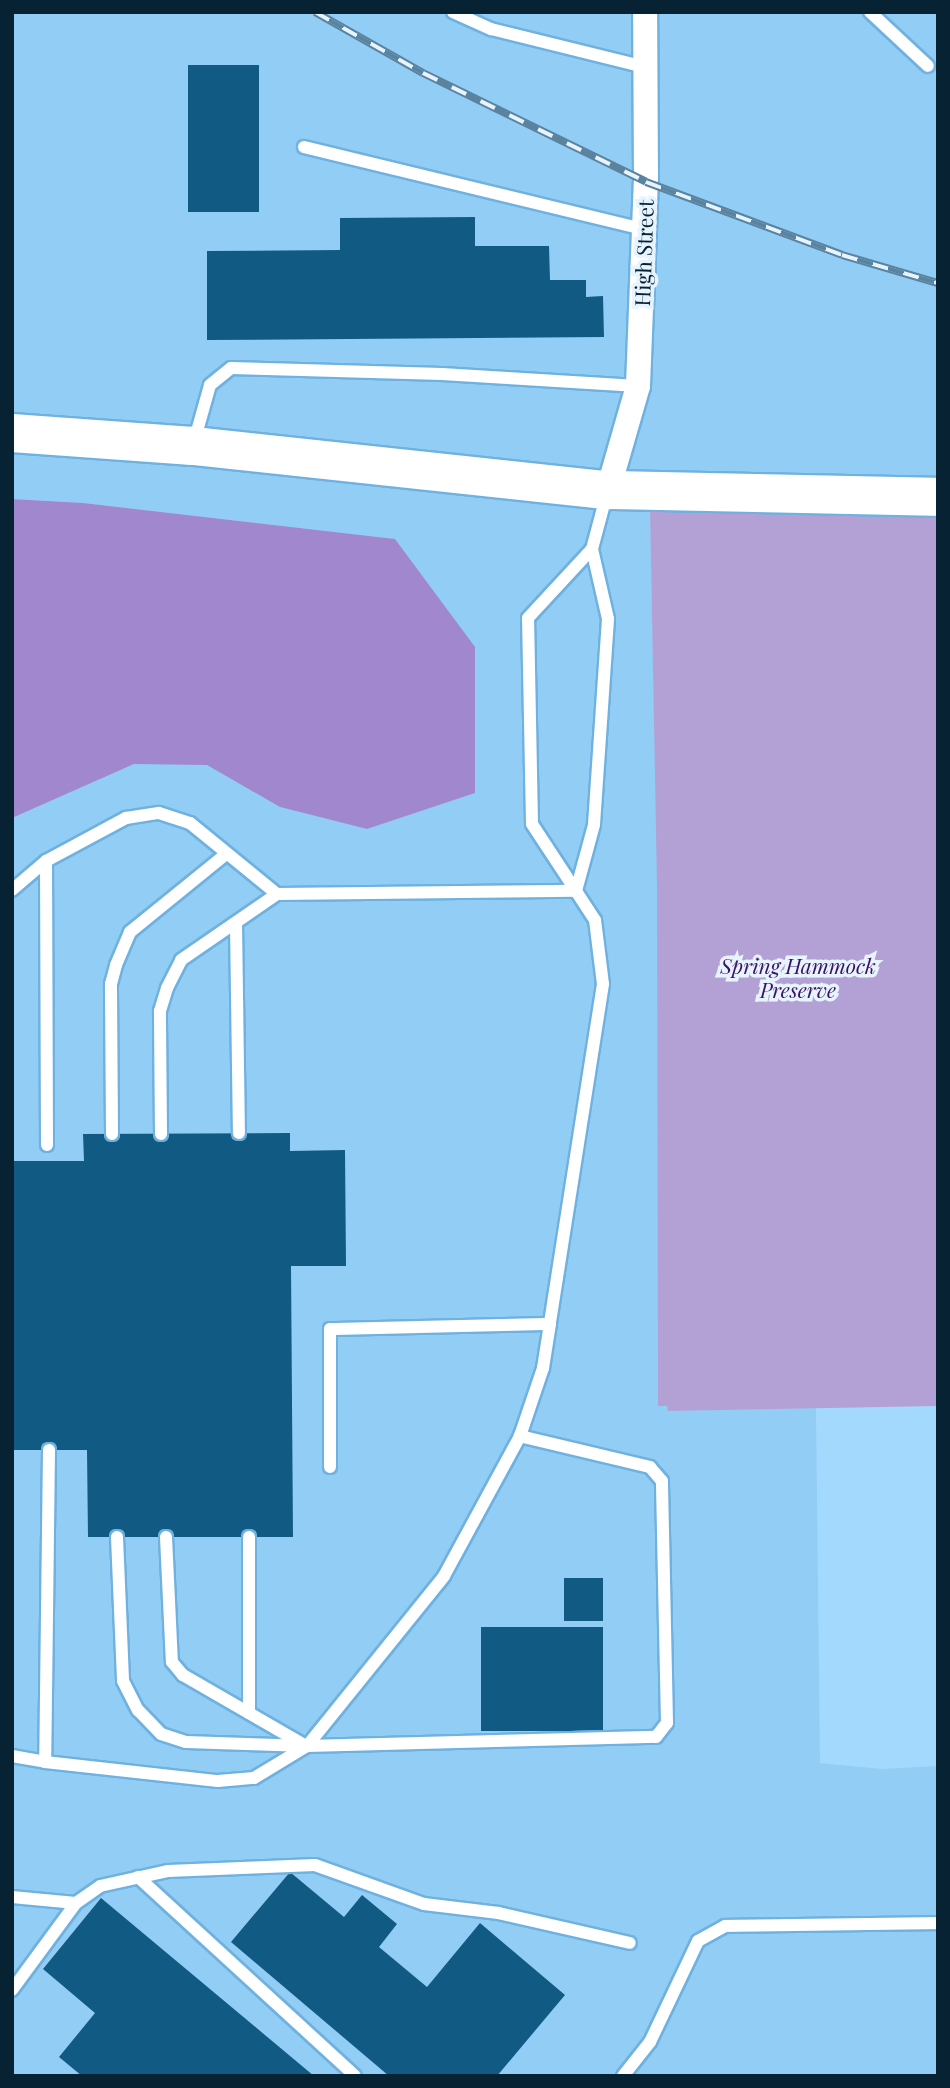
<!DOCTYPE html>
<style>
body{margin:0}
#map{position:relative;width:950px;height:2088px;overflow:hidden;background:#a4d9fe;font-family:"Playfair Display",serif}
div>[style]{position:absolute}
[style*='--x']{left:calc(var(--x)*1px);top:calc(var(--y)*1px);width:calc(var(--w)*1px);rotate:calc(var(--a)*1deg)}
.built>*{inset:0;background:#92cdf6}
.green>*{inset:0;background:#b3a1d6}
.forest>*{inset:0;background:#a087ce}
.building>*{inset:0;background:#115a83;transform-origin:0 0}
.roads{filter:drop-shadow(2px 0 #6fb1df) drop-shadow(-2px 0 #6fb1df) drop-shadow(0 2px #6fb1df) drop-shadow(0 -2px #6fb1df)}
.lane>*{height:12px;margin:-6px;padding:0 6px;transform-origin:6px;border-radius:6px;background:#fff}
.street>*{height:24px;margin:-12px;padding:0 12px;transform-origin:12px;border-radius:12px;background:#fff}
.primary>*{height:38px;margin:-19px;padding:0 19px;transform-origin:19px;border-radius:19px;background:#fff}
.rail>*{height:8px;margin-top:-4px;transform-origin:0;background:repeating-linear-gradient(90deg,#e7f4fe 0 16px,#5a839f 0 32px);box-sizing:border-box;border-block:2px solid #5a839f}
span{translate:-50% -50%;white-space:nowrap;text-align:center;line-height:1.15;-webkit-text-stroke:7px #e7f4fe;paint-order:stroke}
.street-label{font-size:21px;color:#062233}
.park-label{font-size:21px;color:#3b1267;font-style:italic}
.frame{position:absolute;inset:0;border:14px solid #062233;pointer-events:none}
</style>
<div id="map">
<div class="built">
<i style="clip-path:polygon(12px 12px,938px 12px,938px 483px,635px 477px,80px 418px,12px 414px)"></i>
<i style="clip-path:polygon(12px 446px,650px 511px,668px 1411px,816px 1408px,820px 1763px,882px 1769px,938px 1766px,938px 2076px,12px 2076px,12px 818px,134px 764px,207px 764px,280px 807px,367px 829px,475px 793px,475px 648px,395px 539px,83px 503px,12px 499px)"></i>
</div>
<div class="green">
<i style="clip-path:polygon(650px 510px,938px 515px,938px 1406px,668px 1411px,667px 1406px,658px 1406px,657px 886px)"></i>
</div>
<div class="forest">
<i style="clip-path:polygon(12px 499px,83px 503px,395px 539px,475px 647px,475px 793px,367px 829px,280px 807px,207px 765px,134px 764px,12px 818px)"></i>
</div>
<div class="building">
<i style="left:188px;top:65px;width:71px;height:147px"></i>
<i style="clip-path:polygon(475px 217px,475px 246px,549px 246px,550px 280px,586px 280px,586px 297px,603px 296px,604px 337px,207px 340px,207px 251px,340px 250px,340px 218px)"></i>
<i style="clip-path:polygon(290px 1133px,290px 1151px,345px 1150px,346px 1266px,291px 1266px,293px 1537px,88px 1537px,87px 1450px,12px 1450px,12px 1161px,84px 1161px,83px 1134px)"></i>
<i style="left:564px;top:1578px;width:39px;height:43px"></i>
<i style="left:481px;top:1627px;width:122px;height:104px"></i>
<i style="clip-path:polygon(290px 1872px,344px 1917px,362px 1895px,397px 1924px,379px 1947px,427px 1987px,480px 1923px,565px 1995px,497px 2076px,389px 2076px,231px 1942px)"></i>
<i style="clip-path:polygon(101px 1898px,314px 2076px,82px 2076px,59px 2057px,95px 2013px,43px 1969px)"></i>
</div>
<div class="roads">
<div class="lane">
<i style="--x:453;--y:12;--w:42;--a:24.1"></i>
<i style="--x:491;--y:29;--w:159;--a:13.9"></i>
<i style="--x:870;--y:12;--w:79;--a:43"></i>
<i style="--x:304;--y:147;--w:350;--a:13.6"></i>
<i style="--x:194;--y:442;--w:59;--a:-74.3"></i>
<i style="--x:210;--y:385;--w:27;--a:-39"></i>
<i style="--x:231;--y:368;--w:211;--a:1.6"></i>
<i style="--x:442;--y:374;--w:196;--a:3.5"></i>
<i style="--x:592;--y:549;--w:72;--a:77.1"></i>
<i style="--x:608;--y:619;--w:206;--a:93.9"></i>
<i style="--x:594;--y:825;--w:68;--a:105.3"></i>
<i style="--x:576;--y:891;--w:80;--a:-123.3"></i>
<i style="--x:532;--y:824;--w:206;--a:-91.1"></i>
<i style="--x:528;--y:618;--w:94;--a:-47.2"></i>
<i style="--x:592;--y:549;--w:58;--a:-75"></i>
<i style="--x:12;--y:890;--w:45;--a:-40.5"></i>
<i style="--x:236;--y:923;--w:210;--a:89.2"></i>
<i style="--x:112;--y:1134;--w:150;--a:-90.4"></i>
<i style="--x:111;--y:984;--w:20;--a:-75"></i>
<i style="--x:116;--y:965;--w:36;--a:-67"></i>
<i style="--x:130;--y:932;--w:124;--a:-39.1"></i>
<i style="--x:161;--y:1134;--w:123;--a:-90.5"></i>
<i style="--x:160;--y:1011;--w:24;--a:-73"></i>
<i style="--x:167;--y:988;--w:31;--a:-63"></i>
<i style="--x:181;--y:960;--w:116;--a:-34.5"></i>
<i style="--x:277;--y:894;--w:299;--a:-0.6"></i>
<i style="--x:576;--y:891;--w:35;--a:57"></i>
<i style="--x:595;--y:920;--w:64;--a:82.9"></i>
<i style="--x:603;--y:984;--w:344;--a:98.9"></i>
<i style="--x:550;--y:1324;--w:220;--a:178.7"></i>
<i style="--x:330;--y:1329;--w:138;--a:90"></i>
<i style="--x:47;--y:1145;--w:284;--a:-90.2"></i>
<i style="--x:46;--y:861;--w:91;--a:-28.3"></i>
<i style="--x:126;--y:818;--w:33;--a:-9"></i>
<i style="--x:159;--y:813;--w:33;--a:18"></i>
<i style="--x:190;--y:823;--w:112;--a:39.2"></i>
<i style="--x:49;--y:1450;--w:312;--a:90.7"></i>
<i style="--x:45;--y:1762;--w:174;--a:6.3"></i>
<i style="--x:218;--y:1781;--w:36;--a:-5"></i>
<i style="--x:254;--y:1778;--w:62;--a:-31.1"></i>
<i style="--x:307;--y:1746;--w:218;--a:-51.1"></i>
<i style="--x:444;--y:1576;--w:159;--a:-61.5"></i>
<i style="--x:520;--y:1436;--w:72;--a:-71.3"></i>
<i style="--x:543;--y:1368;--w:45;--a:-81"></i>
<i style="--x:117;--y:1537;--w:144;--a:87.6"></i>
<i style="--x:123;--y:1681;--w:33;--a:63"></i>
<i style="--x:138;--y:1710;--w:33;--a:46"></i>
<i style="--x:161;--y:1734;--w:26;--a:18"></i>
<i style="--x:186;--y:1742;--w:121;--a:1.9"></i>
<i style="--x:307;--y:1746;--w:349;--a:-1.5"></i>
<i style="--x:656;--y:1737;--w:18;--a:-52"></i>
<i style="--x:667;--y:1723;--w:242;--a:-91.2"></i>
<i style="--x:662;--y:1481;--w:18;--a:-131"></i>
<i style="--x:650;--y:1467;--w:134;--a:-166.6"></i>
<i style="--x:166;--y:1537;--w:125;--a:87.3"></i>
<i style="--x:172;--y:1662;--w:17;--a:50"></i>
<i style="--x:183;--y:1675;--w:140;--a:30"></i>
<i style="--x:249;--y:1713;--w:176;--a:-90"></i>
<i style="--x:12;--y:1756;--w:34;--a:10"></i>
<i style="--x:138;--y:1877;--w:294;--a:42.5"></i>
<i style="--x:12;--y:1897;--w:64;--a:5.4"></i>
<i style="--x:12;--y:1990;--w:108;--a:-53.7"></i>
<i style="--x:76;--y:1903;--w:29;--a:-35"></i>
<i style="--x:100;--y:1886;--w:70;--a:-12.4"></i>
<i style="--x:168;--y:1871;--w:147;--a:-2.3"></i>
<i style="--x:315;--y:1865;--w:116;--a:19.7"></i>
<i style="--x:424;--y:1904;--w:75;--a:6.9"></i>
<i style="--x:498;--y:1913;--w:135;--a:12.8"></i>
<i style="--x:623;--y:2076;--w:43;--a:-51.5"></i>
<i style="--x:650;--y:2042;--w:112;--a:-64.6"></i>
<i style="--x:698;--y:1941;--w:31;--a:-29"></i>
<i style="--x:725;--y:1926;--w:213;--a:-0.8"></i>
</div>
<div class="street">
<i style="--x:608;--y:490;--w:108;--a:-73.9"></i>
<i style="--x:638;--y:386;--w:204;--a:-87.8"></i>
<i style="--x:646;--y:182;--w:170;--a:-90.3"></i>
</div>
<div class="primary">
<i style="--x:12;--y:433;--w:181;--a:4.1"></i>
<i style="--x:193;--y:446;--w:417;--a:6.1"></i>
<i style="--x:608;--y:490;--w:330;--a:1.2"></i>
</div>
</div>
<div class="rail">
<i style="--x:315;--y:12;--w:124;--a:29.5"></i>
<i style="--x:423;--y:73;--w:248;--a:26"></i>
<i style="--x:646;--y:182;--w:209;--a:20.4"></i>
<i style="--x:842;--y:255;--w:100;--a:16.3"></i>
</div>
<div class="street-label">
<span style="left:643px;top:253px;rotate:-88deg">High Street</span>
</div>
<div class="park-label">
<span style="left:798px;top:977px">Spring Hammock<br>Preserve</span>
</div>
<div class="frame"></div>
</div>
